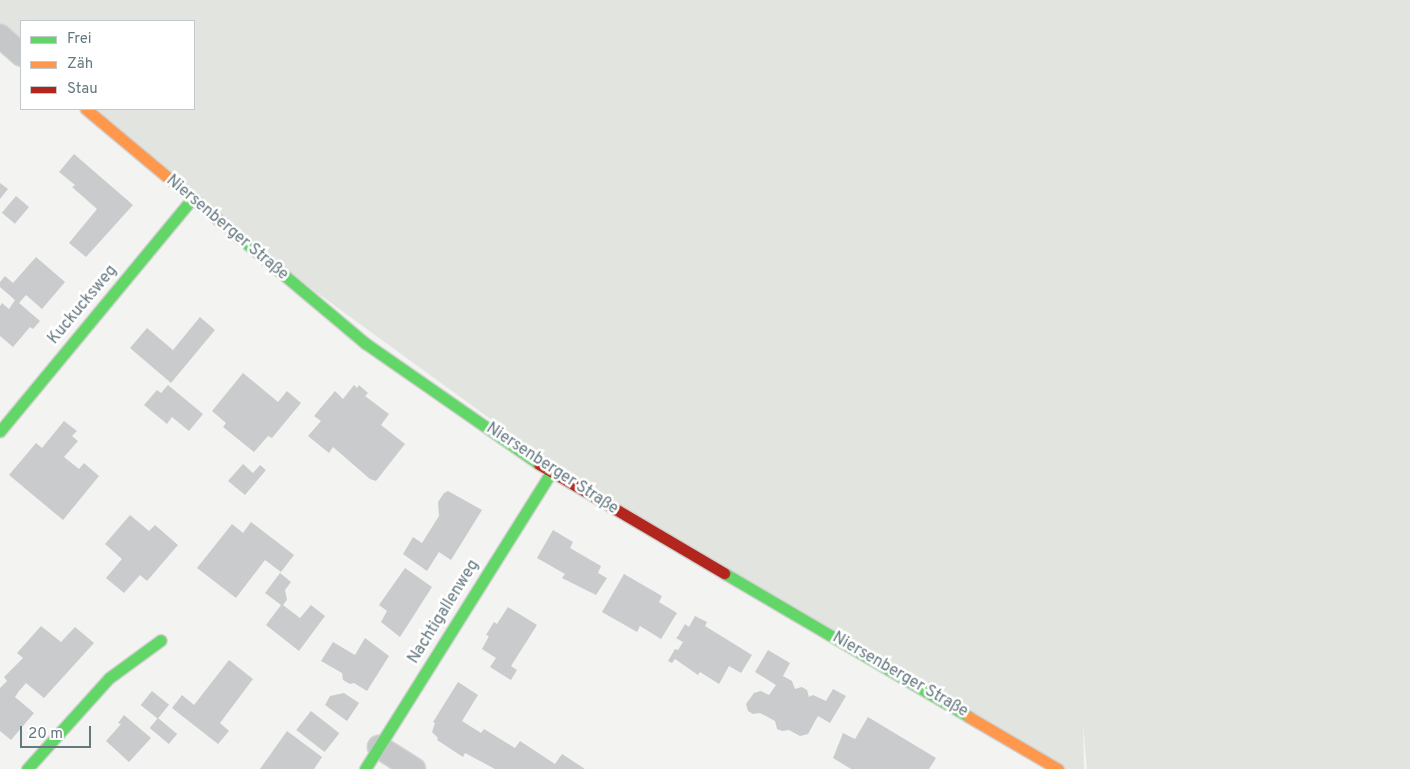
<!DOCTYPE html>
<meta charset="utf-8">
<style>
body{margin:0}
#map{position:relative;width:1410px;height:769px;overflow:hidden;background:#f3f3f2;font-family:Overpass,sans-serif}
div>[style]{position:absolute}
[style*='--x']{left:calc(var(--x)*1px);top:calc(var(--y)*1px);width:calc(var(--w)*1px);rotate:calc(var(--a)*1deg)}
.green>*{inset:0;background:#e2e5df}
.building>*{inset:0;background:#c9cbcc;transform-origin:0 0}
.roads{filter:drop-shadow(1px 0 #d0d1d1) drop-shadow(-1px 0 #d0d1d1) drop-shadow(0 1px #d0d1d1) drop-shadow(0 -1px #d0d1d1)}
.street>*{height:22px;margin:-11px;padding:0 11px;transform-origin:11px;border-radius:11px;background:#c5c7c8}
.fast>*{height:11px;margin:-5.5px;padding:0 5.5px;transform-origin:5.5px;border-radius:5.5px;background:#63d668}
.slow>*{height:11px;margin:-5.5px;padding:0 5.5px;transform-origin:5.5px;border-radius:5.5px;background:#ff974d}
.jam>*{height:11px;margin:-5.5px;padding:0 5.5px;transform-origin:5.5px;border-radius:5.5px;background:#b3261e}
span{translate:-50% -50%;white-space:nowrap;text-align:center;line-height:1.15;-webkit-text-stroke:5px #fff;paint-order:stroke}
.street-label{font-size:16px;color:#657980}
.legend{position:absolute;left:20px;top:20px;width:175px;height:90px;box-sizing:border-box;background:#fff;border:1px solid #c1c9cc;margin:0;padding:6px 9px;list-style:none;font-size:15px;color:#657980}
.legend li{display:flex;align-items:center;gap:10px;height:25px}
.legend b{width:25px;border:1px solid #c1c9cc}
.scale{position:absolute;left:20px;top:726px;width:71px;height:22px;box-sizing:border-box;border:2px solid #657980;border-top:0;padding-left:6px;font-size:15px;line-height:18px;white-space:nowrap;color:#657980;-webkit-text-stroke:4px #fff;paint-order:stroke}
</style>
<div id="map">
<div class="green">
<i style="clip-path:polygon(0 0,1410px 0,1410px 769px,1087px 769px,1083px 724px,1084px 769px,1058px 769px,548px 461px,191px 201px,83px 109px,194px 109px,194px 21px,21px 21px,21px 56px,0 37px)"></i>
</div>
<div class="building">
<i style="clip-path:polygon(74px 154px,133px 205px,86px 257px,69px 243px,97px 209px,72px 187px,75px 185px,59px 172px)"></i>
<i style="clip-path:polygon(0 183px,8px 189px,0 199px)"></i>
<i style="left:16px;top:196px;width:17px;height:22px;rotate:40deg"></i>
<i style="clip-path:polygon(36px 257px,65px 282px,42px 309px,26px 295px,19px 303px,40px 321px,33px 329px,30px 327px,13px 347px,0 336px,0 306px,2px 303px,9px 309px,15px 300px,0 287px,0 282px,5px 276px,13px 283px)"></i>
<i style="clip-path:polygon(200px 317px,215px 330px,171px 383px,130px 348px,147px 328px,173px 350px)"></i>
<i style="clip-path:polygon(243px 373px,278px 402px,287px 391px,301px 403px,272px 438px,268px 436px,254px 452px,223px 427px,226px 423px,212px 411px)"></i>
<i style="clip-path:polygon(168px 385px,203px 414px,189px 431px,172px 417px,167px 424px,144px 405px,157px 390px,161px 393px)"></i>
<i style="clip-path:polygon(354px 385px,357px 388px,359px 385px,368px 393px,365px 396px,389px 414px,381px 425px,405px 444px,376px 481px,370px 479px,333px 447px,329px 453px,308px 436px,321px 421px,314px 416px,335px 391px,343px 399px)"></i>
<i style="clip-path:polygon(64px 421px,77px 431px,72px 436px,78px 441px,64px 457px,79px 469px,84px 463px,99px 476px,63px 520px,9px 475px,36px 443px,42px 448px)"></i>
<i style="clip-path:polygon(243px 464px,253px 473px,260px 465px,266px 470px,245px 495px,228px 481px)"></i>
<i style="clip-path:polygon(448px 491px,482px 510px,451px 560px,439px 552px,427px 571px,403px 554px,413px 537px,422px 543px,439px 516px,438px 502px,444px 493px)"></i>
<i style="clip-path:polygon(130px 515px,149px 531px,155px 525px,178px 545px,147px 581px,140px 575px,124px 593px,106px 578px,122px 559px,105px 544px)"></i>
<i style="clip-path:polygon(251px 522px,294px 555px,281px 572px,265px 560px,236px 598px,197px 568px,232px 524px,243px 533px)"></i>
<i style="clip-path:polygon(553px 530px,573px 542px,570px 548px,601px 566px,598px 573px,607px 578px,596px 595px,562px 578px,565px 574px,537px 558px)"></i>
<i style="clip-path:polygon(405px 568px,432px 587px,400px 637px,381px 622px,387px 611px,379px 605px)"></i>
<i style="clip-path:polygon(280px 573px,291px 582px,285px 590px,287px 600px,283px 605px,300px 618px,311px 605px,325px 616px,299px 651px,266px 625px,281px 605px,265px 593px)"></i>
<i style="clip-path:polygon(624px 574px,662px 596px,659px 602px,677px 613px,661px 639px,640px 626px,637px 632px,602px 612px)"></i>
<i style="clip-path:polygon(508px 607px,537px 625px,511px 666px,517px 670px,511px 680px,490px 667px,496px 658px,482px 649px,489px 636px,486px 635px,494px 622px,497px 624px)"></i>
<i style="clip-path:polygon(695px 616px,707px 622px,705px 626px,752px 655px,741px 673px,729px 666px,719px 684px,700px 672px,698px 675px,675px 659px,672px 663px,668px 661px,675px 649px,678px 650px,683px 642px,676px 638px,678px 636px,685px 624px,689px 627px)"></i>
<i style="clip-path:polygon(41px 626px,61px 642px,75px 627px,94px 643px,44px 698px,26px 683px,19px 691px,15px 697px,34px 713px,11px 740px,0 731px,0 688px,7px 681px,4px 677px,23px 658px,17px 653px)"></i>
<i style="clip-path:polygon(365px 638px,389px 656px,367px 691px,354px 683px,350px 684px,343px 680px,342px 673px,321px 661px,333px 642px,355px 655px)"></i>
<i style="clip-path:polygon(768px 650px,790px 663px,783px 676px,792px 681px,795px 689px,802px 687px,807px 690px,809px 697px,813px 695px,826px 701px,833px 689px,846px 696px,830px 723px,818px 716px,808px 734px,800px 736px,789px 730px,782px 731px,777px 729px,775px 721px,760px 713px,753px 714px,748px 711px,746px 704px,754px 693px,761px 691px,769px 695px,776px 685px,755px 672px)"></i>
<i style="clip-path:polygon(229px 660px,253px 679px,220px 723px,229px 731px,218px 744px,172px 708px,182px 695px,194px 705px)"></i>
<i style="clip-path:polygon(458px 682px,478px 695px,462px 721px,481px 733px,484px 729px,515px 748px,520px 741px,555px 764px,562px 754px,585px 769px,495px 769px,465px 753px,463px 757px,437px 740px,438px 738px,432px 732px,435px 723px,433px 722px)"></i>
<i style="left:152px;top:691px;width:22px;height:18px;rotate:39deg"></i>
<i style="clip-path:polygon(344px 693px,359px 703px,347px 721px,325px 705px,330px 696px)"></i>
<i style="left:311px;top:711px;width:36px;height:24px;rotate:38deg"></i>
<i style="clip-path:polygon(124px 715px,151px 738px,129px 762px,106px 741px,121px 724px,118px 723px)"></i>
<i style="clip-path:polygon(868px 717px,936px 758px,929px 769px,851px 769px,833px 758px,843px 733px,855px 739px)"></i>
<i style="left:158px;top:718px;width:25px;height:13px;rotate:40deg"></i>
<i style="clip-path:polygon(287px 731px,322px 757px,314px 769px,260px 769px)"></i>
</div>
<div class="roads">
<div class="street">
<i style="--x:0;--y:36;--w:28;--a:41"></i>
<i style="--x:379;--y:747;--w:41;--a:32.2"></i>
</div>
<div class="fast">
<i style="--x:239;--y:237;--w:165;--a:40.1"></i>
<i style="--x:365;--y:343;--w:212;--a:34.8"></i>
<i style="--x:0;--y:431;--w:301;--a:-50.4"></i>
<i style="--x:724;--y:573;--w:284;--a:30.4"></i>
<i style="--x:27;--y:769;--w:122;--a:-48"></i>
<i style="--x:109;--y:678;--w:64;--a:-36.2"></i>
<i style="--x:365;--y:769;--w:350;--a:-57.9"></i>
</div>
<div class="slow">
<i style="--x:86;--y:109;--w:199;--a:39.9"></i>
<i style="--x:969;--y:717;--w:103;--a:30.3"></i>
</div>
<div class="jam">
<i style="--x:539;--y:464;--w:215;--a:30.5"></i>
</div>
</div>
<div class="street-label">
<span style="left:227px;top:228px;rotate:40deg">Niersenberger Straße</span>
<span style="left:83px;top:305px;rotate:-50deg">Kuckucksweg</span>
<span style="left:552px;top:469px;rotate:33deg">Niersenberger Straße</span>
<span style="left:444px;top:612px;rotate:-58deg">Nachtigallenweg</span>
<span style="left:900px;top:675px;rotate:30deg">Niersenberger Straße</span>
</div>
<ul class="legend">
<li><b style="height:6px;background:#63d668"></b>Frei</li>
<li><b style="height:6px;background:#ff974d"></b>Zäh</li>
<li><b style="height:6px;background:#b3261e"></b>Stau</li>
</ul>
<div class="scale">20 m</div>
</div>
